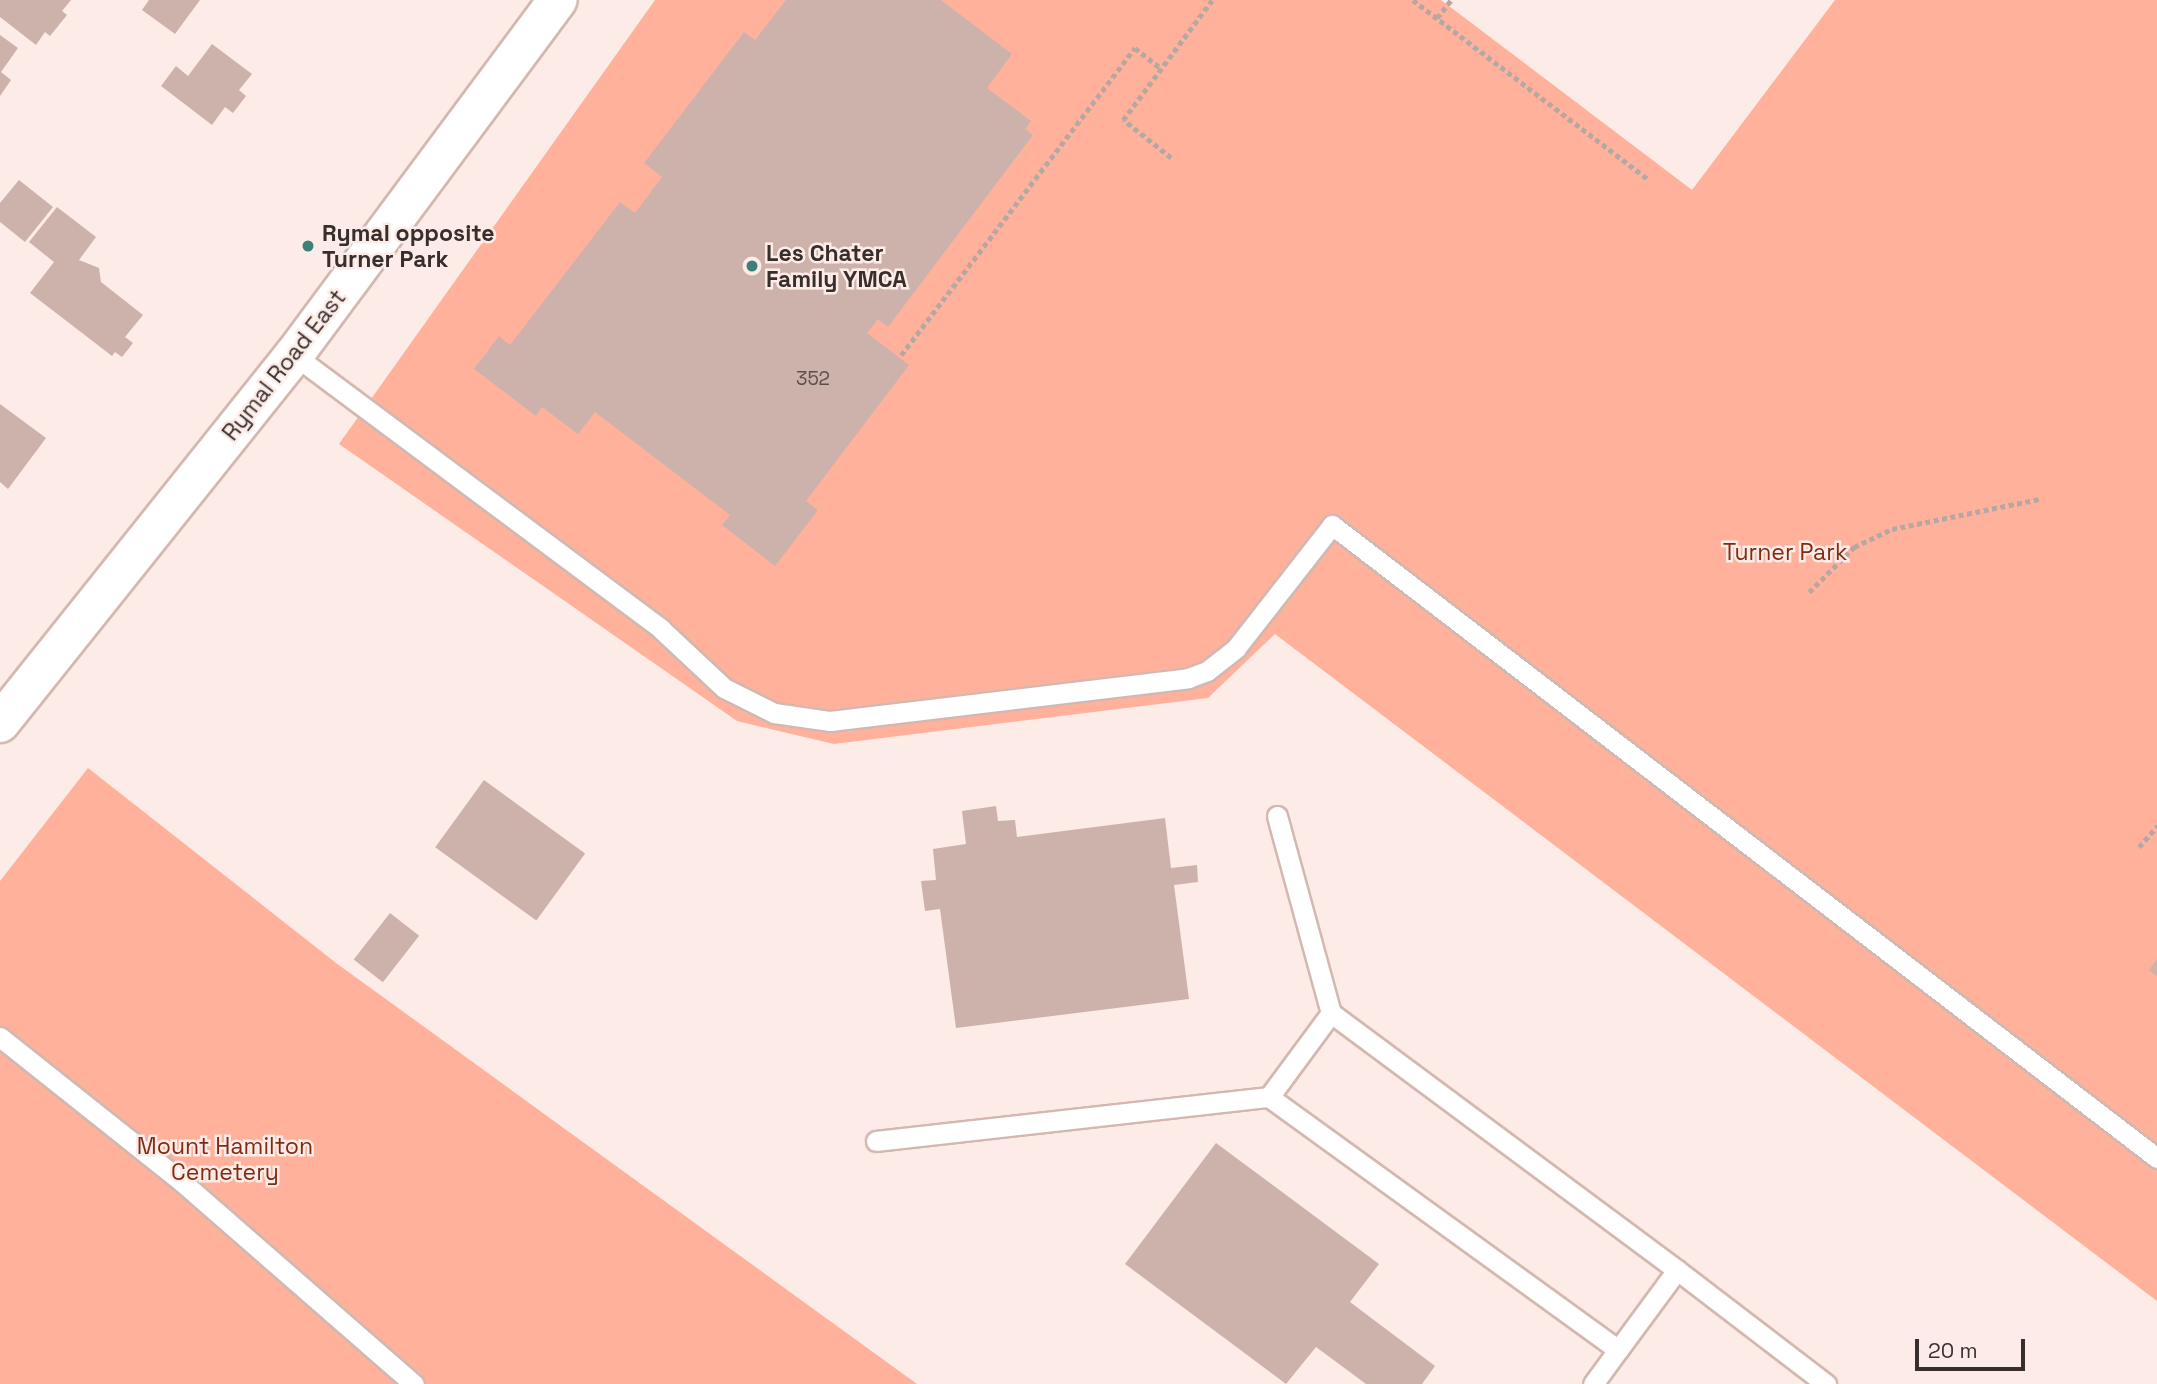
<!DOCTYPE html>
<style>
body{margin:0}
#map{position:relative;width:2157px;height:1384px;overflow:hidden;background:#fcebe6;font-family:"Space Grotesk",sans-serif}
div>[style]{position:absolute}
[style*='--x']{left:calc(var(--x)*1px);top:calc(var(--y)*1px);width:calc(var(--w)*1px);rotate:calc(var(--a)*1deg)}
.green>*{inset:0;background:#ffb19c}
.building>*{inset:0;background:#cdb2ab;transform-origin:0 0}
.path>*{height:4.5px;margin-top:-2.25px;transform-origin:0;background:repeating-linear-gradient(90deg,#b5a7a2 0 5px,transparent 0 8.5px)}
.roads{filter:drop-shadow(2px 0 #d3b8b0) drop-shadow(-2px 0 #d3b8b0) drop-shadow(0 2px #d3b8b0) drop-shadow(0 -2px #d3b8b0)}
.lane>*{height:19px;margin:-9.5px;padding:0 9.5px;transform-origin:9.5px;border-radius:9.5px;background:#fff}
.secondary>*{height:38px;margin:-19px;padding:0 19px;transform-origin:19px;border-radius:19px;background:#fff}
.dots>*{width:19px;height:19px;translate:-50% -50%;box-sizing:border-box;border:4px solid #fcebe6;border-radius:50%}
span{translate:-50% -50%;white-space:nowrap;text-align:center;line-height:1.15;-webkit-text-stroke:5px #fcebe6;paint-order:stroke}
.number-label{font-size:19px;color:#5d4f4b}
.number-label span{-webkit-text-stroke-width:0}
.poi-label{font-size:23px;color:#382e2b;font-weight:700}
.left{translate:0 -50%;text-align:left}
.street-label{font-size:23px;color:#382e2b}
.park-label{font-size:23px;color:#802a10}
.scale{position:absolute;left:1915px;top:1339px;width:110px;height:32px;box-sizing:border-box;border:4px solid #382e2b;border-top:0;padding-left:9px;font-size:21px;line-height:24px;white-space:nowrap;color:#382e2b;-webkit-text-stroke:5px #fcebe6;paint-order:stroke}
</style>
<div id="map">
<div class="green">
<i style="clip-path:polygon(655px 0,1441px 0,1692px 190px,1835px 0,2157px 0,2157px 1301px,1275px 634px,1208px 698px,834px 744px,737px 721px,339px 444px)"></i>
<i style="clip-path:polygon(88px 768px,336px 963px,917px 1384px,0 1384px,0 881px)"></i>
</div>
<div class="building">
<i style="clip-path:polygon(0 0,71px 0,62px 11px,67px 15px,50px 36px,45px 32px,36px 45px,0 17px)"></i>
<i style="clip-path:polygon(149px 0,200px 0,175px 34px,142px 10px)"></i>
<i style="clip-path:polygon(786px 0,941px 0,1012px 54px,987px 88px,1031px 121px,1025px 129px,1033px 135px,888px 327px,878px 319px,867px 333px,909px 365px,806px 501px,818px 510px,775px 566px,722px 525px,730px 515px,595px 412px,578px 434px,542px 407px,536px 416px,474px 369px,499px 336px,510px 345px,620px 202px,635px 213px,662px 177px,644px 163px,744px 32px,755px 40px)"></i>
<i style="clip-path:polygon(0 35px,18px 48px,1px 72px,11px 80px,0 96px)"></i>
<i style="clip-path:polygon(212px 44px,252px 74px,239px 90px,246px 96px,233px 113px,225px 107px,212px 125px,161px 86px,176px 66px,188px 76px)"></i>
<i style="clip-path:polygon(19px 180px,53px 207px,25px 242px,0 222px,0 203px)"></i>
<i style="clip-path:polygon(57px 207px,96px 237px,79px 260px,99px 268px,101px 282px,143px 315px,125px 337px,133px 343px,122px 357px,115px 352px,112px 356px,30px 293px,54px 262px,29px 242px)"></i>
<i style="clip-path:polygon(0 404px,46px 438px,8px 489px,0 482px)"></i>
<i style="left:484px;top:780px;width:125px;height:83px;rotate:36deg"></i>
<i style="clip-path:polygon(996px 806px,998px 821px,1015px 820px,1017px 837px,1165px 818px,1171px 868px,1197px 865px,1198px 882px,1174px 885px,1189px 999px,956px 1028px,940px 909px,925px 911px,921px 881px,936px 880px,933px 849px,966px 844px,962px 811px)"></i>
<i style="left:390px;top:913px;width:37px;height:59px;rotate:38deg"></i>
<i style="clip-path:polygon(2157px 959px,2157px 976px,2149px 970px)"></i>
<i style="clip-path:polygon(1216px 1143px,1379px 1264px,1350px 1302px,1435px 1366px,1422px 1384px,1366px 1384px,1316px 1347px,1286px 1384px,1125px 1264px)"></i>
</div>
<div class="path">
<i style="--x:1413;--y:0;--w:297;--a:37.3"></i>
<i style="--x:1437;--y:18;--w:23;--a:-52"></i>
<i style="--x:1171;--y:158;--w:61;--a:-141.6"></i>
<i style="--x:1123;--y:120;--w:149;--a:-53.4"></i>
<i style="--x:901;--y:355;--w:386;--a:-52.7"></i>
<i style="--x:1135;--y:48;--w:33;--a:38"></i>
<i style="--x:1809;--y:592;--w:64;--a:-45"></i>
<i style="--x:1854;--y:547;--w:42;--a:-25.3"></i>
<i style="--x:1892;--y:529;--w:151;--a:-11.5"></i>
<i style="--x:2139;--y:847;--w:28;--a:-49"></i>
</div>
<div class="roads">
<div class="lane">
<i style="--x:294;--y:355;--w:458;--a:36.7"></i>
<i style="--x:661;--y:629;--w:86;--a:43.1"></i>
<i style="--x:724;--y:688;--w:56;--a:26.6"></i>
<i style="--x:774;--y:713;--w:57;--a:8.1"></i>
<i style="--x:830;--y:721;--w:361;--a:-6.8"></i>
<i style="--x:1188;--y:678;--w:20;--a:-20"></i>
<i style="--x:1207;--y:671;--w:37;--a:-38"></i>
<i style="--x:1236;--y:648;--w:156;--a:-52"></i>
<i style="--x:1332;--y:525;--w:1040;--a:37.5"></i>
<i style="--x:1277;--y:816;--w:204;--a:74.7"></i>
<i style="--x:0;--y:1037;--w:231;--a:38.5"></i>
<i style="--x:181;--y:1181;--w:309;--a:41.1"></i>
<i style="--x:1269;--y:1097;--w:104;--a:-53.6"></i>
<i style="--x:1331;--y:1013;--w:431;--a:36.6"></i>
<i style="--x:1677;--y:1270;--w:99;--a:126.4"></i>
<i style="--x:876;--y:1141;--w:395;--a:-6.4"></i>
<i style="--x:1269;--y:1097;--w:431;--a:35.9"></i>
<i style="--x:1618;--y:1350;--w:42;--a:126.3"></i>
<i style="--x:1677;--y:1270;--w:188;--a:37.4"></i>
</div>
<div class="secondary">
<i style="--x:0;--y:723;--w:471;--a:-51.4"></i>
<i style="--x:294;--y:355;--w:442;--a:-53.4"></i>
</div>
</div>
<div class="dots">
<i style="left:308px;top:246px;background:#3b817a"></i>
<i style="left:752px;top:266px;background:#3b817a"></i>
</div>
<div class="number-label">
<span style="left:813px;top:379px">352</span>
</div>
<div class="poi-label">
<span class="left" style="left:322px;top:246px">Rymal opposite<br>Turner Park</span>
<span class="left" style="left:766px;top:266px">Les Chater<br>Family YMCA</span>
</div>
<div class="street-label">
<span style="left:284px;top:365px;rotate:-52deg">Rymal Road East</span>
</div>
<div class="park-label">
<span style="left:1785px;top:552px">Turner Park</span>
<span style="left:225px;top:1159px">Mount Hamilton<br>Cemetery</span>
</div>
<div class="scale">20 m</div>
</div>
